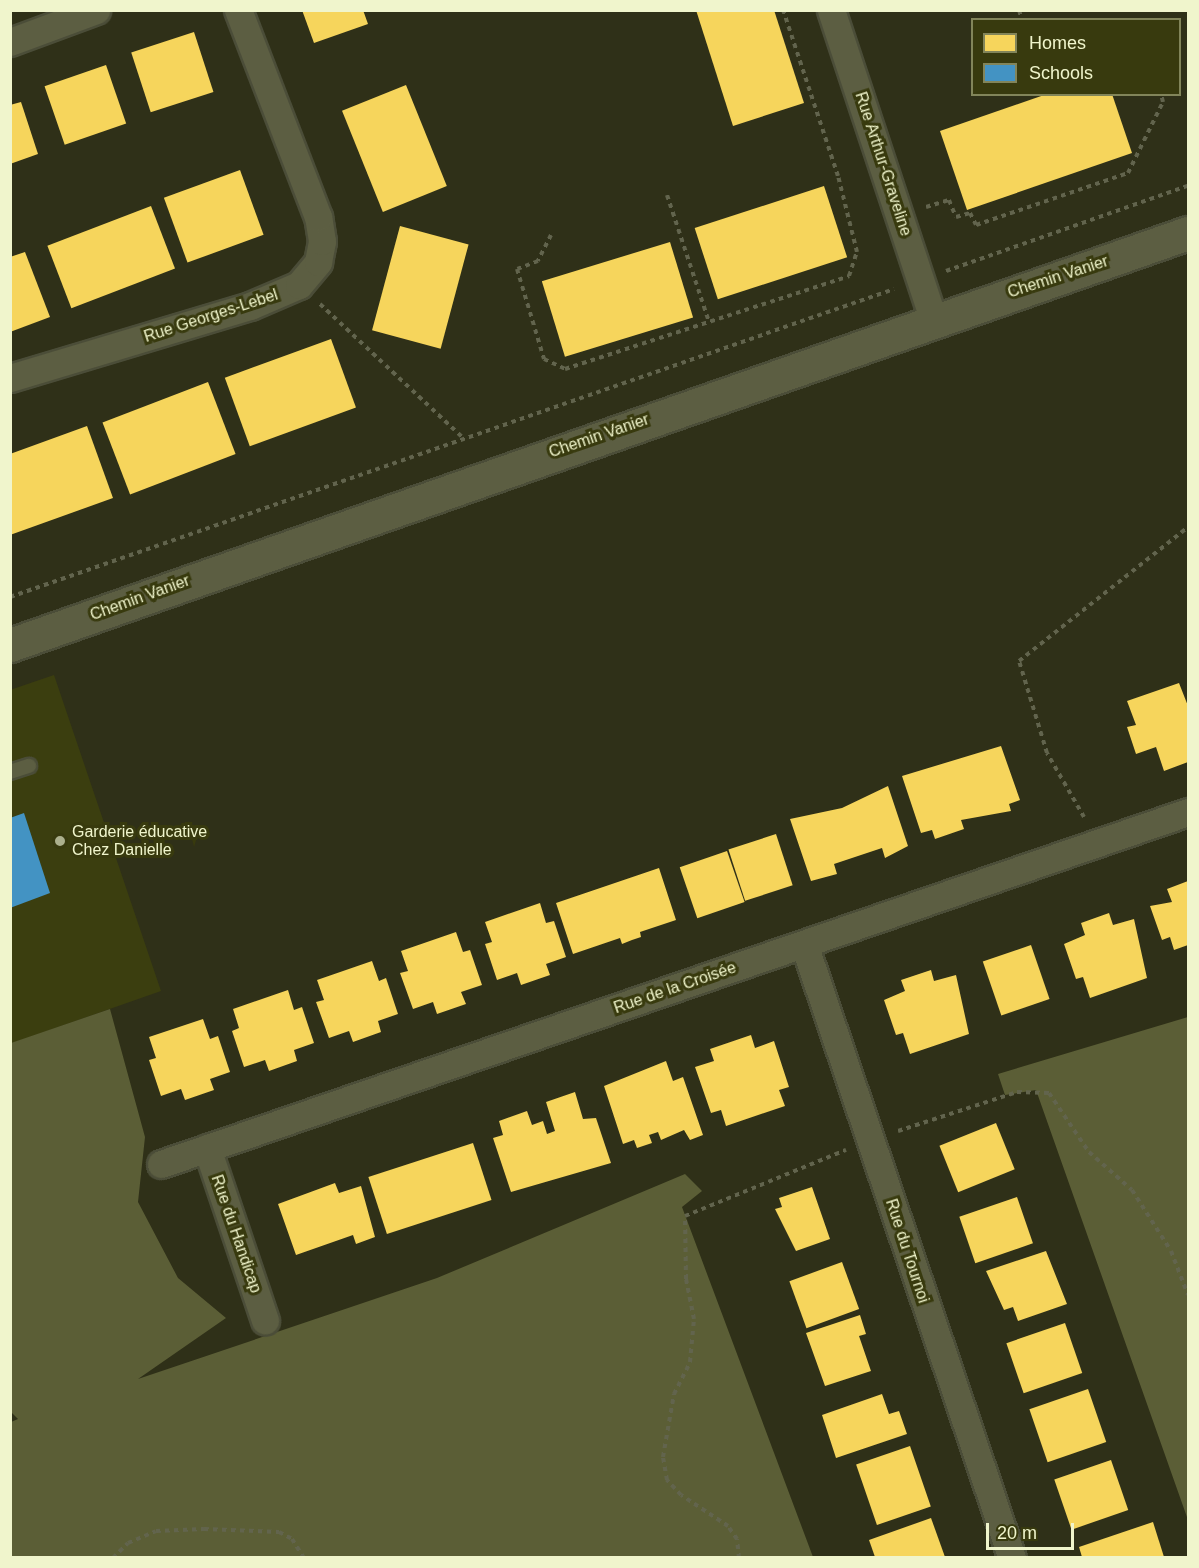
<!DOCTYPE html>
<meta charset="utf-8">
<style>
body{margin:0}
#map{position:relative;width:1199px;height:1568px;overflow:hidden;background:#2f3018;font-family:Arial,sans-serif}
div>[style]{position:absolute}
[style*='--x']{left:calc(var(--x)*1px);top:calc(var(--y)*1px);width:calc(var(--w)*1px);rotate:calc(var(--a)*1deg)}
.built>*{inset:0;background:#3b3e0f}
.green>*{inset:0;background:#5b5e36}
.homes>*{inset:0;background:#f6d55c;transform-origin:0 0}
.schools>*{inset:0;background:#4393c3}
.path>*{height:4px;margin-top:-2px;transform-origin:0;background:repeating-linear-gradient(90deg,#62644d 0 4.5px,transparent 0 9px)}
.roads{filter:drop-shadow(2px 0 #4b4d38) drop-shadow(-2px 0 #4b4d38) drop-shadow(0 2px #4b4d38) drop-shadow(0 -2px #4b4d38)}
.lane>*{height:14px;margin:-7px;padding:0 7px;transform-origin:7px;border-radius:7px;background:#5c5e42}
.street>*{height:27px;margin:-13.5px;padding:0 13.5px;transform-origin:13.5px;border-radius:13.5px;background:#5c5e42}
.secondary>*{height:33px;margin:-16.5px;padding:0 16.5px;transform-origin:16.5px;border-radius:16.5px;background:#5c5e42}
.dots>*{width:16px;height:16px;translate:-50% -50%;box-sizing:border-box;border:3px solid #383a0e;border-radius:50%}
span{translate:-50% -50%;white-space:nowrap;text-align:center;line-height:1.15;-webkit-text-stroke:6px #383a0e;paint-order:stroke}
.street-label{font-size:16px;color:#f0f5cc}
.poi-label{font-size:16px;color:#f0f5cc}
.left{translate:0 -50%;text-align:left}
.frame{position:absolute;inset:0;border:12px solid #f0f5cc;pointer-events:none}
.legend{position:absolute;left:971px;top:18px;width:210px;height:78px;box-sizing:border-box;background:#383a0e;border:2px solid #82855a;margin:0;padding:8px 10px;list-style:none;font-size:18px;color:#f0f5cc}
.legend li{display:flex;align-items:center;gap:12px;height:30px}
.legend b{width:30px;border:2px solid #82855a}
.scale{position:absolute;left:986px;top:1523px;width:88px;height:27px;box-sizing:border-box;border:3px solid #f0f5cc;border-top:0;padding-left:8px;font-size:18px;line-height:21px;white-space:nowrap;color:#f0f5cc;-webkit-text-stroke:4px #383a0e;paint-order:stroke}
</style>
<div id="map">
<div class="built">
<i style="clip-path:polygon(54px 675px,161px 991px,10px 1044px,10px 690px)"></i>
</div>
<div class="green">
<i style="clip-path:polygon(110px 1009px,145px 1137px,138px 1202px,178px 1278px,226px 1318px,138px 1379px,437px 1278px,685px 1174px,702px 1191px,682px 1207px,813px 1557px,11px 1557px,11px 1422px,18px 1419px,10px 1411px,11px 1043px)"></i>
<i style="clip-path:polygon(1188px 1017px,1188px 1520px,1036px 1090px,1005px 1095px,998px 1074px)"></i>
</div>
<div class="homes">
<i style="clip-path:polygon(302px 10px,363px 10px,368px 24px,314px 43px)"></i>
<i style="clip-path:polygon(696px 10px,774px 10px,804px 103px,733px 126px)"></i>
<i style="left:194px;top:32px;width:63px;height:66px;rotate:72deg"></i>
<i style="left:106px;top:65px;width:62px;height:65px;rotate:71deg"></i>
<i style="left:406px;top:85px;width:109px;height:69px;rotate:68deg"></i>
<i style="clip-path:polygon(1047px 94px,1112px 94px,1132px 153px,967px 210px,940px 131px)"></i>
<i style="clip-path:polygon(21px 102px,38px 154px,10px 164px,10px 105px)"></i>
<i style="left:240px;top:170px;width:69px;height:81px;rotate:70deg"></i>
<i style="left:824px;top:186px;width:75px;height:136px;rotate:72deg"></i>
<i style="left:151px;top:206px;width:67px;height:111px;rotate:69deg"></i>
<i style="left:400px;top:226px;width:71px;height:108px;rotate:15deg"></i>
<i style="left:670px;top:242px;width:79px;height:134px;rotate:73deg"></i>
<i style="clip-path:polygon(25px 252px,50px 317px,10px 332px,10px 257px)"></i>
<i style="left:331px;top:339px;width:73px;height:113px;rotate:70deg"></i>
<i style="left:208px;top:382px;width:77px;height:113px;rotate:69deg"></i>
<i style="clip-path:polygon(87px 426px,113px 498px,10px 535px,10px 454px)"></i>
<i style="clip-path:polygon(1179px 683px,1188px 706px,1188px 762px,1164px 771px,1156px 747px,1136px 754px,1127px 727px,1136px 725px,1127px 701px)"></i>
<i style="clip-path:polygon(1001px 746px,1020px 800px,1009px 804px,1011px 811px,961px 820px,964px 829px,935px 839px,932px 830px,921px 833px,902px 776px)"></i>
<i style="clip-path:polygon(888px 786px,908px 846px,885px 858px,882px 848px,834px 864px,837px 874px,811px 881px,790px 819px,842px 808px)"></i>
<i style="left:776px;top:834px;width:54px;height:50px;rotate:72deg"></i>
<i style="left:727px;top:851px;width:54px;height:50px;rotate:71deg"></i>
<i style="clip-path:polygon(659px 868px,676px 920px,640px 932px,641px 937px,632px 940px,622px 944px,620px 938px,573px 954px,556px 903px)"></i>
<i style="clip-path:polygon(1188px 881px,1188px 945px,1174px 950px,1170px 937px,1162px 940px,1150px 906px,1172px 902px,1167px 889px)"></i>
<i style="clip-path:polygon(540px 903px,546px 923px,554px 921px,566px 957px,546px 964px,550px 975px,521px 985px,517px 973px,497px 980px,485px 944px,492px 942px,485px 922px)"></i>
<i style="clip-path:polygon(1109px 913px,1113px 925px,1134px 919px,1147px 978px,1090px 998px,1083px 977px,1076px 979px,1064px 944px,1085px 935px,1081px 923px)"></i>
<i style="clip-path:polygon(456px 932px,463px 952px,470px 950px,482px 985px,461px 992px,466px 1004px,437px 1014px,433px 1002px,413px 1009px,400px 973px,408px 971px,401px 951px)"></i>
<i style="left:1031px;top:945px;width:57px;height:51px;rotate:71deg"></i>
<i style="clip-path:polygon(372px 961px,379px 981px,386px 978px,398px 1014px,378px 1021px,381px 1032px,353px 1042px,349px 1031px,329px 1038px,316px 1002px,324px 1000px,317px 980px)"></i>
<i style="clip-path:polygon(931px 970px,934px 981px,956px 975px,969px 1034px,910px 1054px,903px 1033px,896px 1035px,884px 1000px,905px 991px,901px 980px)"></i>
<i style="clip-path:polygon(288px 990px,294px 1010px,302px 1007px,314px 1043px,294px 1050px,297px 1061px,269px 1071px,265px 1060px,244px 1067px,232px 1031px,239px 1028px,233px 1009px)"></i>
<i style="clip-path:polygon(203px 1019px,210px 1039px,218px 1036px,230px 1072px,210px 1079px,214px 1090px,185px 1100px,181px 1089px,161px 1096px,149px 1060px,156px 1058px,149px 1037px)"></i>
<i style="clip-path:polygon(751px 1035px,755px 1048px,774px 1041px,789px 1087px,779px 1090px,785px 1106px,726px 1126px,721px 1110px,711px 1113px,695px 1067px,714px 1061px,710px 1049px)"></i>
<i style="clip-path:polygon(666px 1061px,673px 1081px,683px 1077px,703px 1135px,690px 1140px,684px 1130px,661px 1140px,658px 1132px,649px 1135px,652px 1143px,637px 1148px,634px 1140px,623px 1144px,604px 1086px)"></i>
<i style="clip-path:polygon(575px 1092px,583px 1119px,596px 1118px,611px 1163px,511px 1192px,493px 1138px,503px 1135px,499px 1121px,527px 1111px,532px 1125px,543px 1121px,547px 1134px,555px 1131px,546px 1102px)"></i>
<i style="left:996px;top:1123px;width:50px;height:61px;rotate:68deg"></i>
<i style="left:473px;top:1143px;width:60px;height:110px;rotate:72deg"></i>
<i style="clip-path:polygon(335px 1183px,339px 1193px,361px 1186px,375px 1237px,356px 1244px,353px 1235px,296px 1255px,278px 1204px)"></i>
<i style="clip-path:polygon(812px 1187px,830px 1239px,796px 1251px,775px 1209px,782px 1207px,779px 1198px)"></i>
<i style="left:1017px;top:1197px;width:49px;height:61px;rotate:71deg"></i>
<i style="clip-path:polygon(1046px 1251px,1067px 1304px,1018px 1321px,1013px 1307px,1004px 1310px,986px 1271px)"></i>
<i style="left:842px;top:1262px;width:50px;height:56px;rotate:70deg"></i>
<i style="clip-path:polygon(860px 1315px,866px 1334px,859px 1336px,871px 1371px,825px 1386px,806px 1333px)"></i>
<i style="left:1065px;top:1323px;width:53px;height:62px;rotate:71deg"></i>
<i style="left:1088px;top:1389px;width:56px;height:62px;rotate:71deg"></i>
<i style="clip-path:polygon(882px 1394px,889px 1414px,899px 1411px,907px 1434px,836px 1458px,822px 1415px)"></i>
<i style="left:910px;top:1446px;width:64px;height:57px;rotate:71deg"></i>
<i style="left:1111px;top:1460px;width:53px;height:60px;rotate:71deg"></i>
<i style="clip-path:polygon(931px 1518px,945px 1557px,875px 1557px,869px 1540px)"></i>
<i style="clip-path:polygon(1153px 1522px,1164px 1557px,1082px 1557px,1079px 1547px)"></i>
</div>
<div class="schools">
<i style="clip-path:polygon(24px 813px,50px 893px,10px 908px,10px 818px)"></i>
</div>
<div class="path">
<i style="--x:1019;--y:10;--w:7;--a:74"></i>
<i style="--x:667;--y:195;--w:134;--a:71.7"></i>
<i style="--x:926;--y:207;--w:24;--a:-17"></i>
<i style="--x:949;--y:200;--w:18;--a:68"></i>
<i style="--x:956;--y:217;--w:15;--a:-16"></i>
<i style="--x:970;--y:213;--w:13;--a:63"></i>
<i style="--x:976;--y:225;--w:161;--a:-18.9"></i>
<i style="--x:1128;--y:173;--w:79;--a:-63.8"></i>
<i style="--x:1163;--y:102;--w:8;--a:-104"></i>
<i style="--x:551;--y:235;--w:29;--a:117"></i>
<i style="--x:538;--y:261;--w:22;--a:159"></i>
<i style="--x:517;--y:269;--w:94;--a:73.3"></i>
<i style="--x:544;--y:359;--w:23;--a:25"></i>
<i style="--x:565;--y:369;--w:299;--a:-18.1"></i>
<i style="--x:849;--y:276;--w:25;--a:-72"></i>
<i style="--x:857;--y:252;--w:78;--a:-104"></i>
<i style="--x:838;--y:176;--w:175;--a:-108.3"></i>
<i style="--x:946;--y:271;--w:256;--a:-19.4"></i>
<i style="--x:320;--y:304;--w:195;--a:43.1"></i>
<i style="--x:10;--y:597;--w:936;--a:-19.21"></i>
<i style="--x:1084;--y:817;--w:74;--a:-120"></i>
<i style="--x:1047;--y:753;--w:96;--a:-106.9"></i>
<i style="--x:1019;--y:661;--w:216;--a:-38.4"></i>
<i style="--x:898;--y:1131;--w:125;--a:-18.1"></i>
<i style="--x:1017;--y:1092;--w:32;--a:2"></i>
<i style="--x:1049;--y:1093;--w:71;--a:55.9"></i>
<i style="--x:1089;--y:1152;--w:57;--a:41.5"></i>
<i style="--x:1132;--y:1190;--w:72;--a:57.4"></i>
<i style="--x:1171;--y:1251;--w:47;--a:68.9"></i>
<i style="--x:113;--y:1558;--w:21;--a:-45"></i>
<i style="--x:128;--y:1543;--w:30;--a:-23"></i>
<i style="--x:156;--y:1531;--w:48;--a:-2.4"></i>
<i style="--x:204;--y:1529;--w:75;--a:2.3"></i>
<i style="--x:279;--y:1532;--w:15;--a:28"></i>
<i style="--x:292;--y:1539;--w:22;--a:58"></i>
<i style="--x:739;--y:1558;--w:19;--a:-96"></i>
<i style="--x:737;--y:1539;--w:16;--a:-125"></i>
<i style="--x:728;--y:1526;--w:56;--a:-146.6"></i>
<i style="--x:681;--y:1495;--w:21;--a:-133"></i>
<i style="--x:667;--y:1480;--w:23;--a:-100"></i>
<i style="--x:663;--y:1457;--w:64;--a:-80.1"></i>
<i style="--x:674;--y:1394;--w:36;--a:-63"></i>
<i style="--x:690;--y:1362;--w:43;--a:-84.7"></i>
<i style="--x:694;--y:1319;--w:41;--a:-101.3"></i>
<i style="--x:686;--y:1279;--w:63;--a:-90.9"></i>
<i style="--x:685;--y:1216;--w:174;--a:-22.3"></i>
</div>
<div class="roads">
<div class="lane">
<i style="--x:10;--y:772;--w:20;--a:-18"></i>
</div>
<div class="street">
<i style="--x:831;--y:10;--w:325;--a:71.7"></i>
<i style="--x:10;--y:42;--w:92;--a:-20.4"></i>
<i style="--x:10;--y:378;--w:251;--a:-16.7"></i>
<i style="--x:250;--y:306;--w:53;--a:-23.2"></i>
<i style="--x:299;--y:285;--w:30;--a:-50"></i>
<i style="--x:318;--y:262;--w:21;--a:-79"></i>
<i style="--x:322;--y:241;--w:24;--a:-99"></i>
<i style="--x:318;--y:217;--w:222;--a:-111.1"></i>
<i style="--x:804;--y:944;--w:648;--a:71.29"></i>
<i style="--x:207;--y:1148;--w:182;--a:71.4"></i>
<i style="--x:161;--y:1164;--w:1086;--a:-18.92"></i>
</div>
<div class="secondary">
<i style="--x:10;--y:645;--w:1248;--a:-19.28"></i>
</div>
</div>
<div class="dots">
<i style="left:60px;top:841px;background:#acb08d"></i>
</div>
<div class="street-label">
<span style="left:883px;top:164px;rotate:72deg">Rue Arthur-Graveline</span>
<span style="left:1058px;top:277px;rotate:-18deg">Chemin Vanier</span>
<span style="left:211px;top:316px;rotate:-18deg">Rue Georges-Lebel</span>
<span style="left:599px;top:436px;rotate:-19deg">Chemin Vanier</span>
<span style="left:140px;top:598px;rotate:-20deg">Chemin Vanier</span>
<span style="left:675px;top:988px;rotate:-19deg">Rue de la Croisée</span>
<span style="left:236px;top:1234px;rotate:71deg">Rue du Handicap</span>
<span style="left:907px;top:1251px;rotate:72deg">Rue du Tournoi</span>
</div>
<div class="poi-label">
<span class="left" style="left:72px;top:841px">Garderie éducative<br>Chez Danielle</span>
</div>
<div class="frame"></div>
<ul class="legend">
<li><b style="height:16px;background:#f6d55c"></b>Homes</li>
<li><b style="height:16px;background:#4393c3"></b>Schools</li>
</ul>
<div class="scale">20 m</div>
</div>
